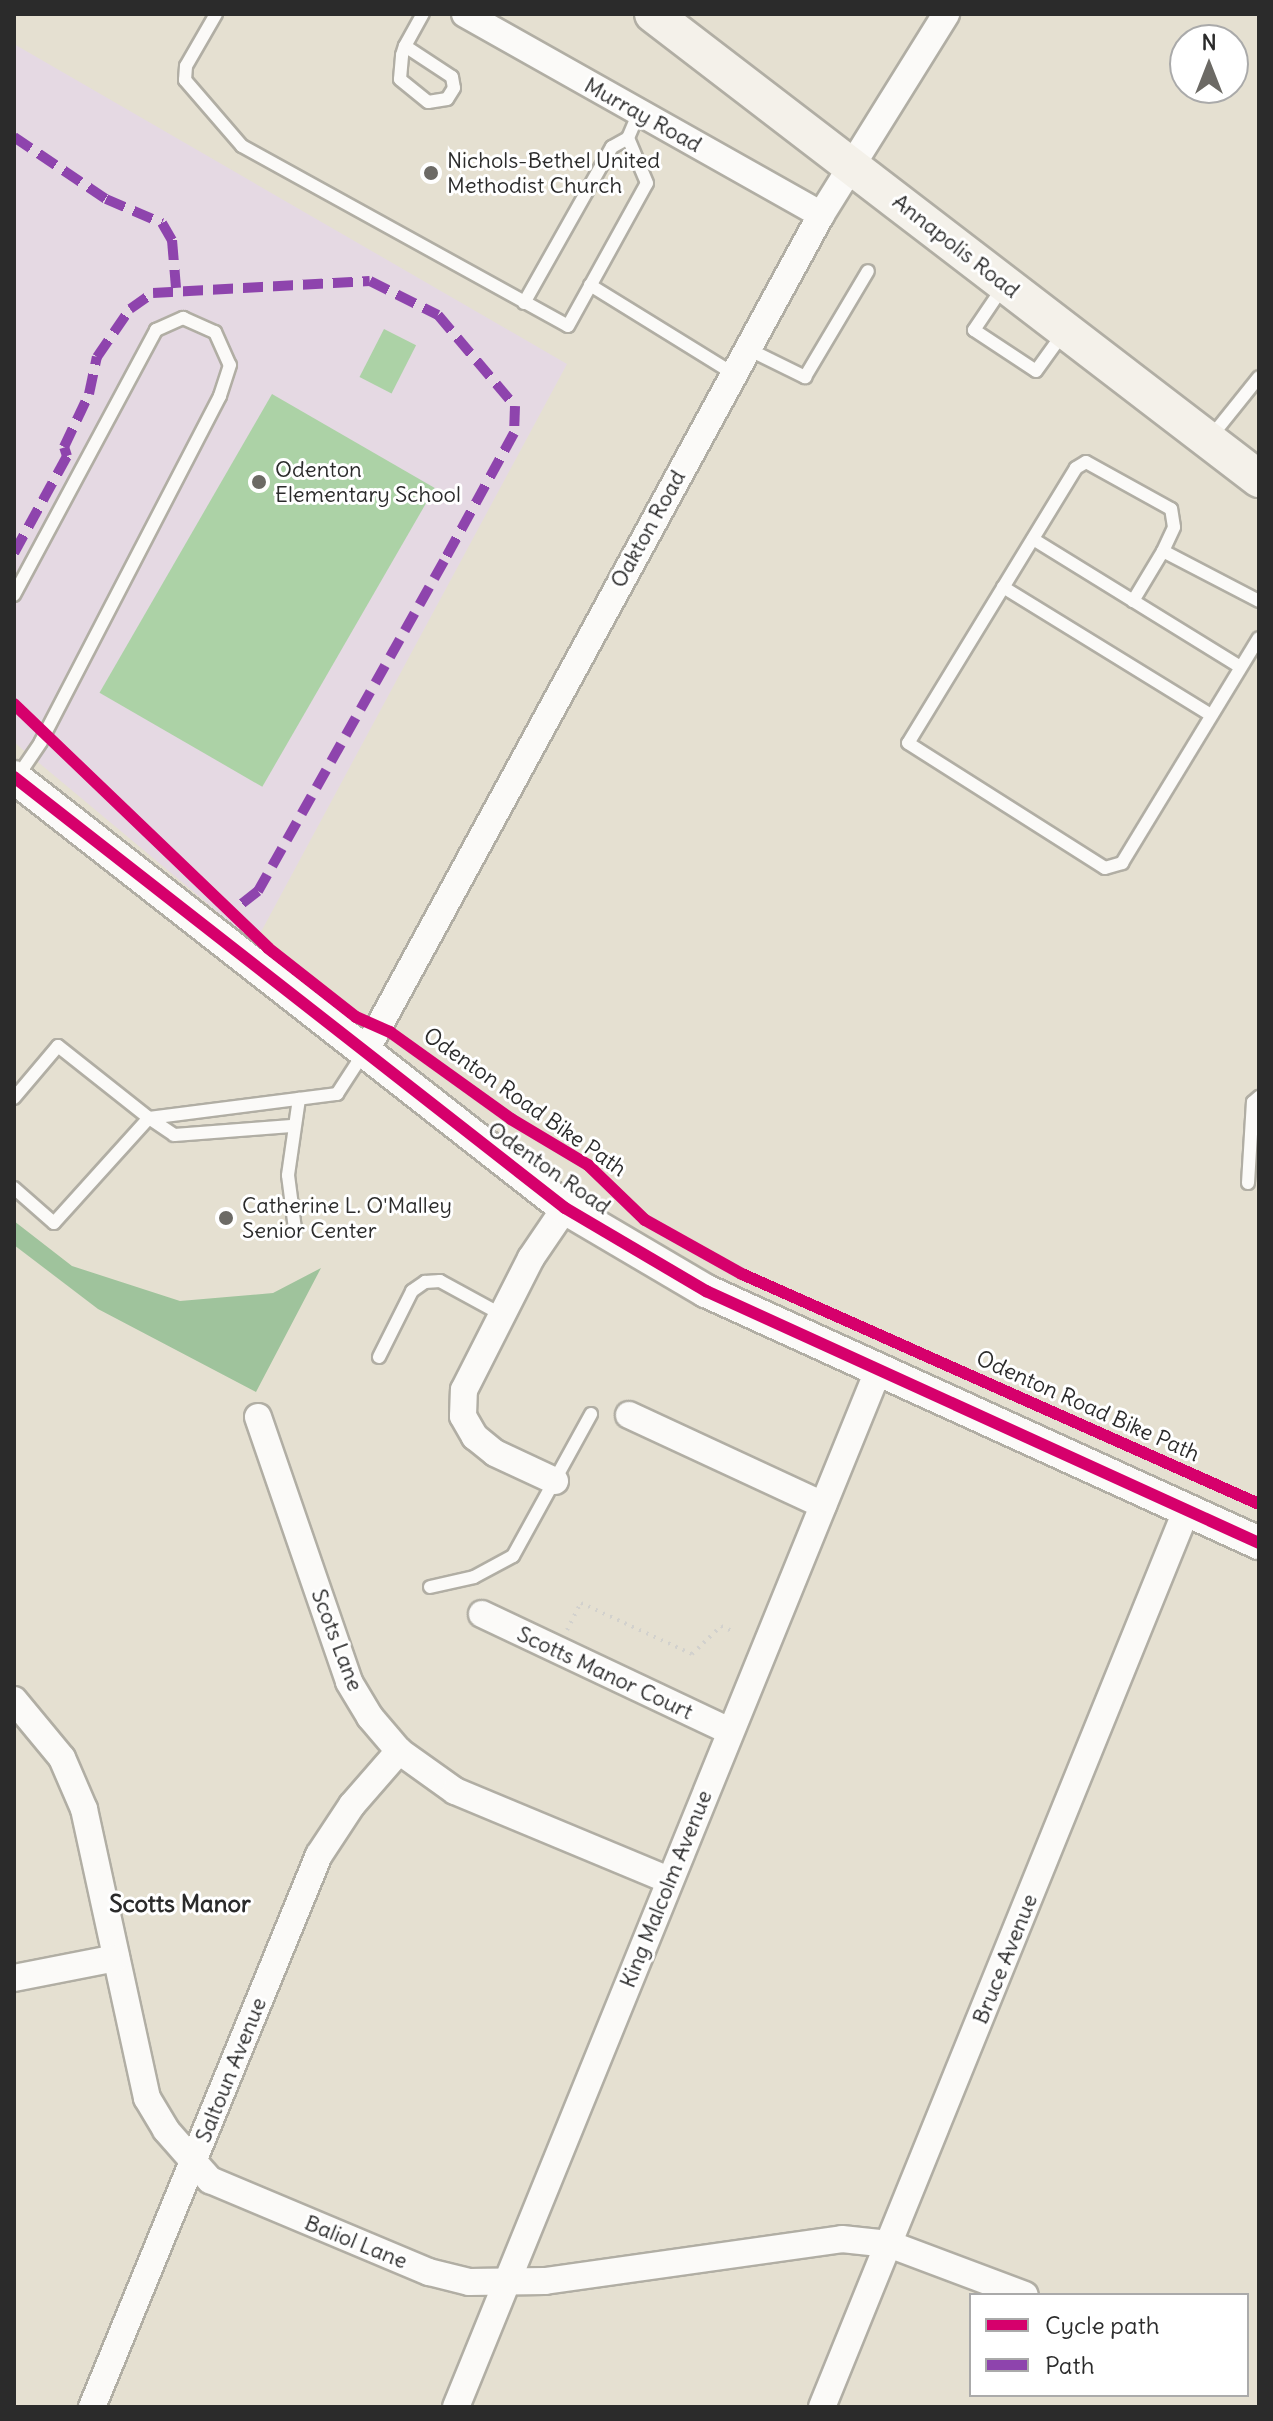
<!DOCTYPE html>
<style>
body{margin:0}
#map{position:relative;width:1273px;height:2421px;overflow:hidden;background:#e5e0d1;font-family:Delius,sans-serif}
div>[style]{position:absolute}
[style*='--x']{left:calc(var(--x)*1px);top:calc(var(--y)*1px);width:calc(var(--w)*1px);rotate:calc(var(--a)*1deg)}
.built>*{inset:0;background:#e5d9e3}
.green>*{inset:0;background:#acd2a6;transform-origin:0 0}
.forest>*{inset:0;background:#9fc39c}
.path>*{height:4px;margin-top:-2px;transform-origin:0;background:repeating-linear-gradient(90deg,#d2d1cd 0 2px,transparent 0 8px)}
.roads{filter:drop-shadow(2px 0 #b1aea4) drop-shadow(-2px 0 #b1aea4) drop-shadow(0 2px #b1aea4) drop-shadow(0 -2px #b1aea4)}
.service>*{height:12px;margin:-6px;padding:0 6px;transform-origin:6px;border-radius:6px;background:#fbfaf8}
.minor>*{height:26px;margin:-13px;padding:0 13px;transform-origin:13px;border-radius:13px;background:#fbfaf8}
.tertiary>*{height:32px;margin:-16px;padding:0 16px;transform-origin:16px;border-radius:16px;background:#fbfaf8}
.secondary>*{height:36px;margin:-18px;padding:0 18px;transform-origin:18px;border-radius:18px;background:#f4f1ea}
.quiet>*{height:10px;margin-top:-5px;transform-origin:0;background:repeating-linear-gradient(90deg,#8e44ad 0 20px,transparent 0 30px)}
.cycleway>*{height:12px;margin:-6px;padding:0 6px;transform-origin:6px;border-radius:6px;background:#d6006c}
.dots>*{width:22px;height:22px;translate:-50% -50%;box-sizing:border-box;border:4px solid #fff;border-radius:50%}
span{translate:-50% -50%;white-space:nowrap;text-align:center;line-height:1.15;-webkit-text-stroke:6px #fff;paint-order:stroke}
.street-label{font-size:22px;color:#2b2b2b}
.poi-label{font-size:22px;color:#2b2b2b}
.left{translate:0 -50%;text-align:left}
.neighbourhood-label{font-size:24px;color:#2b2b2b;font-weight:700}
.frame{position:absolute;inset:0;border:16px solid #2b2b2b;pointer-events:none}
.legend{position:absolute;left:969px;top:2293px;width:280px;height:104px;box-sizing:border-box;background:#fff;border:2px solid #aaa;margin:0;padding:10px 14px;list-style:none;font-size:24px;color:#2b2b2b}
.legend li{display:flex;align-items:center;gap:16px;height:40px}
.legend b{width:40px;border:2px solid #aaa}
.north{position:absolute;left:1169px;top:24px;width:80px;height:80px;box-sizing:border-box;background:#fff;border:2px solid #aaa;border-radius:50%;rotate:0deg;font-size:22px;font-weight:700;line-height:32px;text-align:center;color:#2b2b2b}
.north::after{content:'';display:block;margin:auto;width:28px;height:36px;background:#6c6a65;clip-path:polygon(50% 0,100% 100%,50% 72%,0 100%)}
</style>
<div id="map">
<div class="built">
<i style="clip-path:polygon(14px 44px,567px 364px,255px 943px,14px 742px)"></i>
</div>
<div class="green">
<i style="left:384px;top:329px;width:36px;height:54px;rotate:27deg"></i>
<i style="left:272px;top:394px;width:188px;height:345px;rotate:30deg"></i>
</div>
<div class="forest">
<i style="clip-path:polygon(14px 1221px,72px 1266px,180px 1301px,273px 1293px,321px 1268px,256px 1392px,98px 1309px,14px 1245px)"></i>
</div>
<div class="path">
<i style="--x:567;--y:1630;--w:30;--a:-63"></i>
<i style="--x:581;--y:1603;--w:122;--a:24.7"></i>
<i style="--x:692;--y:1654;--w:40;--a:-44"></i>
<i style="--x:721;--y:1626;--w:14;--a:25"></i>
</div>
<div class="roads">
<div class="service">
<i style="--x:216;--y:14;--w:60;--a:120"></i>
<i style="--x:186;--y:66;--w:14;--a:94"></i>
<i style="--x:185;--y:80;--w:87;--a:49.2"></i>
<i style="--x:242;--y:146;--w:372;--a:28.9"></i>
<i style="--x:568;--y:326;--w:163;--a:-61.1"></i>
<i style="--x:647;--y:183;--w:49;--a:-112.9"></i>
<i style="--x:405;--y:46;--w:56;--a:33.4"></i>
<i style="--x:452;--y:77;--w:11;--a:80"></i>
<i style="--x:454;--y:88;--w:13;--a:122"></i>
<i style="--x:447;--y:99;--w:19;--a:171"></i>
<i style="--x:428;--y:102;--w:36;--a:-141"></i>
<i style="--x:400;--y:79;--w:24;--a:-85"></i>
<i style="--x:402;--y:55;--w:9;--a:-72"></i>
<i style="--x:405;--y:46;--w:37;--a:-61"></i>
<i style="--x:590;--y:285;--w:169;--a:31.7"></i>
<i style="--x:1003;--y:287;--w:52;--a:124"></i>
<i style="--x:974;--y:330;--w:74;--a:33.5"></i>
<i style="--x:1036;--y:371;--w:48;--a:-54.3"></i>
<i style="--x:524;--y:303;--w:179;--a:-60.6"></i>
<i style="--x:612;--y:147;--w:18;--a:-29"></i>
<i style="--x:628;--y:138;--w:28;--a:-67"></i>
<i style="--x:748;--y:349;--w:64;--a:26.2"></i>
<i style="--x:805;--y:377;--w:123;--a:-59.3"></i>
<i style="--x:1210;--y:438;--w:78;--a:-51.2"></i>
<i style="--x:1033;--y:539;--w:243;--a:31.7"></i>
<i style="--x:1003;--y:587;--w:241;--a:31.6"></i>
<i style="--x:14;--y:595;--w:301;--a:-61.8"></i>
<i style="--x:156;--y:330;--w:30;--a:-24"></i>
<i style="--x:183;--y:318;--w:35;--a:24"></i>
<i style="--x:215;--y:332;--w:36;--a:66"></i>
<i style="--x:230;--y:365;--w:33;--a:108"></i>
<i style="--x:220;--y:396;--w:390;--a:117.4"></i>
<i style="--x:41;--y:742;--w:41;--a:124.1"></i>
<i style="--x:1133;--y:601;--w:58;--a:-59"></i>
<i style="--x:1259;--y:601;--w:108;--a:-152.5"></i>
<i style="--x:1163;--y:551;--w:26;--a:-65"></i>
<i style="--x:1174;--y:527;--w:18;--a:-99"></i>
<i style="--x:1171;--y:509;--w:97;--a:-151.1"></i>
<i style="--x:1086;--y:462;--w:12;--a:149"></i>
<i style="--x:1076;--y:468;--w:322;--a:121.4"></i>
<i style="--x:908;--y:743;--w:233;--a:32.4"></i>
<i style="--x:1105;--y:868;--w:18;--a:-16"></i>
<i style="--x:1122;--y:863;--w:263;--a:-58.7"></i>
<i style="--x:14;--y:1098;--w:68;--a:-49.8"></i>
<i style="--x:58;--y:1046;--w:116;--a:38.4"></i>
<i style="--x:149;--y:1118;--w:190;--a:-7.3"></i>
<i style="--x:337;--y:1094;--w:48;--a:-57"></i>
<i style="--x:1248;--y:1183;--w:81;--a:-86.5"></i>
<i style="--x:1253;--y:1102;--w:8;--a:-40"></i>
<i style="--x:14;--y:1188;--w:53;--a:41.2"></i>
<i style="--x:54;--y:1223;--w:142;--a:-47.9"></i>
<i style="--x:149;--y:1118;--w:30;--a:34"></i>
<i style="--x:174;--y:1135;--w:118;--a:-4.4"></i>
<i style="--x:295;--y:1229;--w:54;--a:-97.4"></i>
<i style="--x:288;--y:1175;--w:77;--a:-81.8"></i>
<i style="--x:379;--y:1357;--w:74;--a:-63.4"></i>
<i style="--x:412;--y:1291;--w:16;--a:-35"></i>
<i style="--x:425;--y:1282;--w:15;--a:-4"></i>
<i style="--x:440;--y:1281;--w:71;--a:28.7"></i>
<i style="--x:430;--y:1587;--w:45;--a:-12.8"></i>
<i style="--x:474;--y:1577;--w:44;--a:-28.3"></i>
<i style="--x:513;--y:1556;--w:162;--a:-61.2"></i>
</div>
<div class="minor">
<i style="--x:465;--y:14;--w:409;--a:29.4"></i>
<i style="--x:365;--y:1052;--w:953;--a:-61.42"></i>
<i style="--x:821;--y:215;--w:237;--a:-58.1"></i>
<i style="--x:629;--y:1415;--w:214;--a:24.9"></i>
<i style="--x:258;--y:1417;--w:280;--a:71"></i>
<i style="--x:349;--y:1682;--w:41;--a:59"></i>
<i style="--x:370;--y:1717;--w:45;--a:49.5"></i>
<i style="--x:399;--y:1751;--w:69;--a:35.5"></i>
<i style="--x:455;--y:1791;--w:232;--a:22.6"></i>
<i style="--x:555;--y:1481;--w:66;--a:-155"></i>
<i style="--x:495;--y:1453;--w:26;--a:-141"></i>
<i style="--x:475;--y:1437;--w:24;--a:-120"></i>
<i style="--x:463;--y:1416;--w:26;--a:-88"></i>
<i style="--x:464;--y:1390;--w:148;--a:-63.1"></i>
<i style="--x:531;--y:1258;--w:60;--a:-55.8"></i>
<i style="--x:482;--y:1614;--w:273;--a:25.3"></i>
<i style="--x:14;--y:1700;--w:75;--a:50.4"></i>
<i style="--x:62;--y:1758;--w:56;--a:66.7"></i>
<i style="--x:84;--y:1809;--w:296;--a:77.7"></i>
<i style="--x:147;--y:2098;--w:37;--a:59"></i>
<i style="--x:166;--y:2130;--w:67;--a:48.7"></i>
<i style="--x:210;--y:2180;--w:238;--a:22.8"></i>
<i style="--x:429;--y:2272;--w:41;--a:14"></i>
<i style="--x:469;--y:2282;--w:76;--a:-0.8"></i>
<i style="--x:545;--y:2281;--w:300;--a:-8"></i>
<i style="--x:842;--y:2239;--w:47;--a:6.1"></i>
<i style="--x:889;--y:2244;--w:145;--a:20.6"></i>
<i style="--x:14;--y:1978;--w:104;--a:-11.1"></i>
<i style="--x:92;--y:2407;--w:597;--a:-67.65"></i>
<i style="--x:319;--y:1855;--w:60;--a:-56.6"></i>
<i style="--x:352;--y:1805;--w:72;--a:-49"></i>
<i style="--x:456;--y:2407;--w:1119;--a:-67.84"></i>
<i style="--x:822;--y:2407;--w:967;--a:-67.89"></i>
</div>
<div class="tertiary">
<i style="--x:14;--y:777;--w:700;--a:38.03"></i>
<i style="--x:565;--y:1208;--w:164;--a:30.5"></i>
<i style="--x:706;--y:1291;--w:608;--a:24.5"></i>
</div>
<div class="secondary">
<i style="--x:653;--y:14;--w:764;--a:37.5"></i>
</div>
</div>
<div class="quiet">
<i style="--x:14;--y:137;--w:111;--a:34"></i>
<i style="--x:106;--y:199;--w:61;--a:23.2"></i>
<i style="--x:162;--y:223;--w:20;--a:60"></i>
<i style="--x:172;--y:240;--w:48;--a:85.2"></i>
<i style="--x:14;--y:553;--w:111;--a:-61.3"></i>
<i style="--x:67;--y:456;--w:9;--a:-108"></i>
<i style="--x:64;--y:447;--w:59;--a:-64.7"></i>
<i style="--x:89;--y:394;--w:38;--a:-78"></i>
<i style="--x:97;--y:357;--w:58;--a:-55.5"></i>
<i style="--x:130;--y:309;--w:28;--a:-35"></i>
<i style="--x:153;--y:293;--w:217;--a:-3.2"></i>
<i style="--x:370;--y:281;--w:76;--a:26.6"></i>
<i style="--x:438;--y:315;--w:119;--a:49.8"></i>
<i style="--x:515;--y:406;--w:27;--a:92"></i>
<i style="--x:514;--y:433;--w:146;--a:118.7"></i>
<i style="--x:444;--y:561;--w:379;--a:119.4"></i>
<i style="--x:258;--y:891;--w:33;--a:142"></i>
</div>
<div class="cycleway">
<i style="--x:14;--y:704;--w:352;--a:43.8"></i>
<i style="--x:268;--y:948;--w:112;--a:38.1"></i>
<i style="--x:356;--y:1017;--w:37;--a:24"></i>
<i style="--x:390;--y:1032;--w:149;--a:35.7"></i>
<i style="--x:511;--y:1119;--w:90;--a:30.9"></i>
<i style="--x:588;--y:1165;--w:79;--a:44"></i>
<i style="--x:645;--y:1220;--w:111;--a:29.1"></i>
<i style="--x:742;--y:1274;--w:566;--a:23.98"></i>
<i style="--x:14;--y:777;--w:700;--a:38.03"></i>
<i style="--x:565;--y:1208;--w:164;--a:30.5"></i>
<i style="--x:706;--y:1291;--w:608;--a:24.5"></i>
</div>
<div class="dots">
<i style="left:431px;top:173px;background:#6c6a65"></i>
<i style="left:259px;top:482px;background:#6c6a65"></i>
<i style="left:226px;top:1218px;background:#6c6a65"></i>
</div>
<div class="street-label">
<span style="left:643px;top:115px;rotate:29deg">Murray Road</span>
<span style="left:956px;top:246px;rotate:38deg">Annapolis Road</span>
<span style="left:648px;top:529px;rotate:-61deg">Oakton Road</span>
<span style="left:525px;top:1102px;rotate:35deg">Odenton Road Bike Path</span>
<span style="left:549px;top:1168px;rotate:35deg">Odenton Road</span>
<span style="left:1088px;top:1406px;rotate:24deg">Odenton Road Bike Path</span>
<span style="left:337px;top:1640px;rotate:69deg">Scots Lane</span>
<span style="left:605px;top:1673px;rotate:25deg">Scotts Manor Court</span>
<span style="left:666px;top:1889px;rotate:-68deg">King Malcolm Avenue</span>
<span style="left:1005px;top:1959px;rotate:-68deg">Bruce Avenue</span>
<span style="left:231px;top:2070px;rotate:-68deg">Saltoun Avenue</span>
<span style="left:356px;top:2242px;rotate:22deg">Baliol Lane</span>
</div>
<div class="poi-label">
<span class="left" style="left:447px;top:173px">Nichols-Bethel United<br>Methodist Church</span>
<span class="left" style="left:275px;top:482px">Odenton<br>Elementary School</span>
<span class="left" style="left:242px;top:1218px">Catherine L. O'Malley<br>Senior Center</span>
</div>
<div class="neighbourhood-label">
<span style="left:180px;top:1904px">Scotts Manor</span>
</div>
<div class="frame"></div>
<ul class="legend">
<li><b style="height:10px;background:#d6006c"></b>Cycle path</li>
<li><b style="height:10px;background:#8e44ad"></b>Path</li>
</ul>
<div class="north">N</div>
</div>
